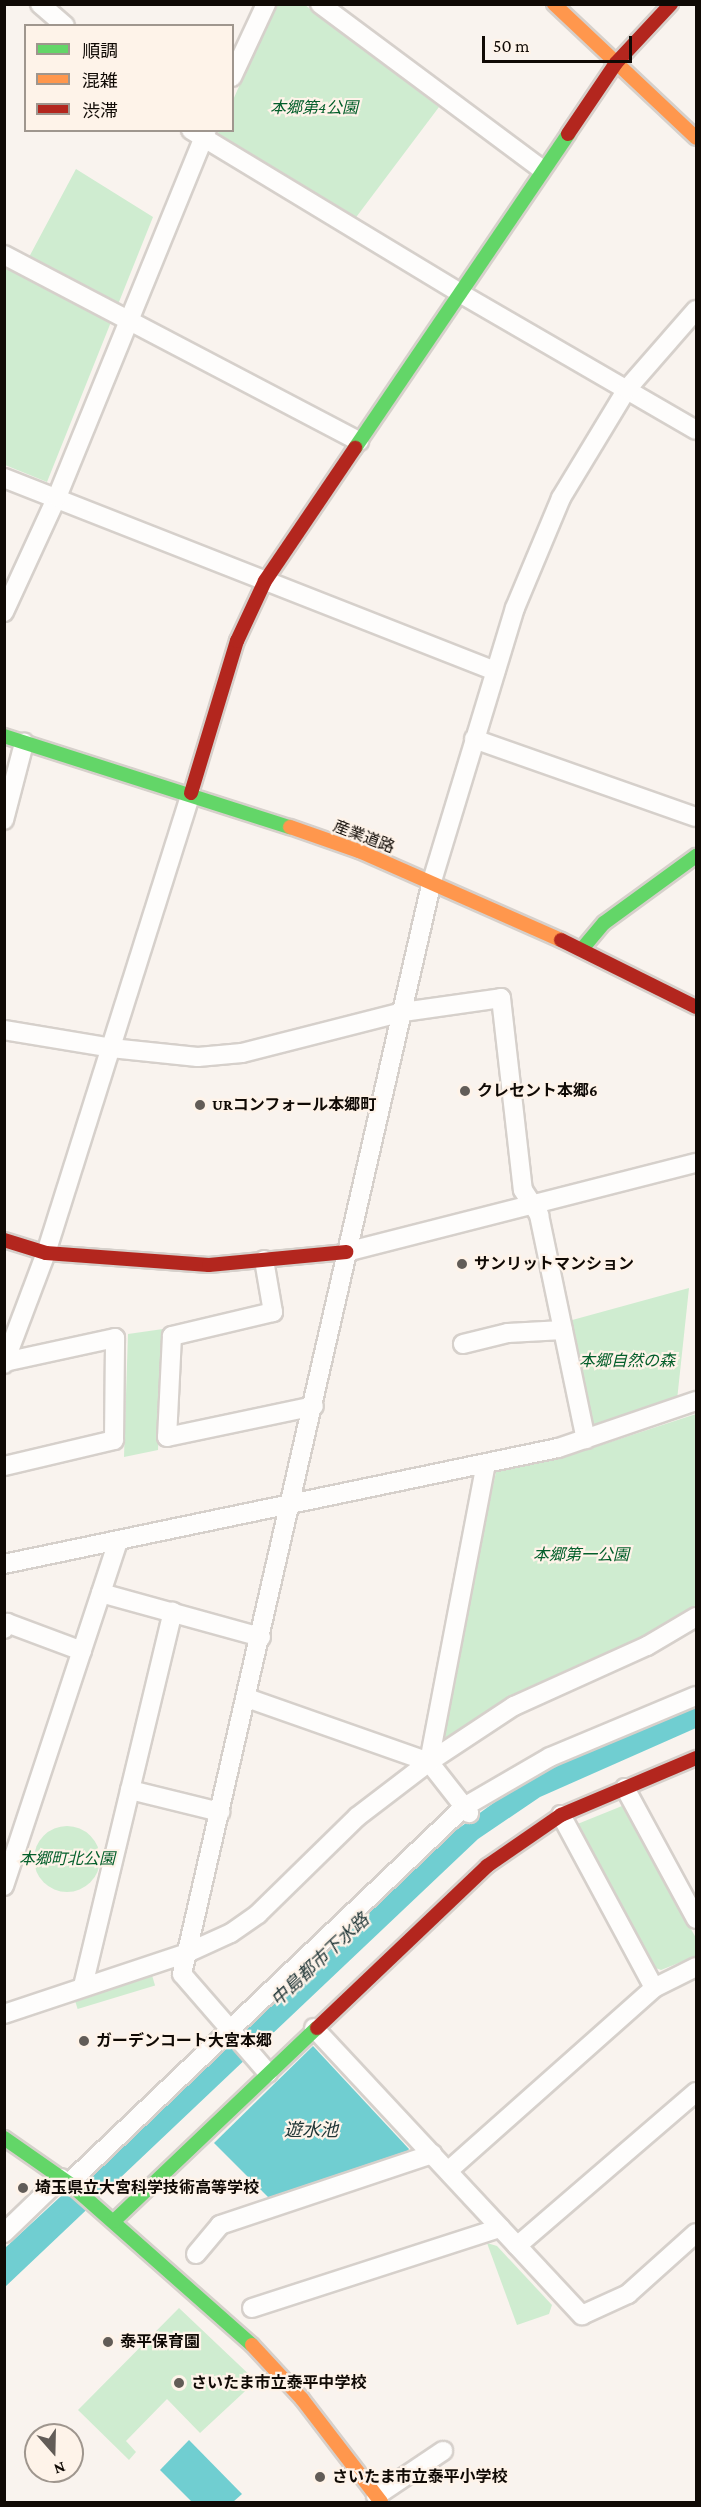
<!DOCTYPE html>
<meta charset="utf-8">
<style>
body{margin:0}
#map{position:relative;width:701px;height:2507px;overflow:hidden;background:#f9f3ee;font-family:"Crimson Pro","Noto Sans JP",serif}
div>[style]{position:absolute}
[style*='--x']{left:calc(var(--x)*1px);top:calc(var(--y)*1px);width:calc(var(--w)*1px);rotate:calc(var(--a)*1deg)}
.green>*{inset:0;background:#cfecd0;transform-origin:0 0}
.round{border-radius:50%}
.water>*{inset:0;background:#70ced1}
.roads{filter:drop-shadow(2px 0 #d6d0cb) drop-shadow(-2px 0 #d6d0cb) drop-shadow(0 2px #d6d0cb) drop-shadow(0 -2px #d6d0cb)}
.street>*{height:18px;margin:-9px;padding:0 9px;transform-origin:9px;border-radius:9px;background:#fefdfc}
.fast>*{height:14px;margin:-7px;padding:0 7px;transform-origin:7px;border-radius:7px;background:#63d668}
.slow>*{height:14px;margin:-7px;padding:0 7px;transform-origin:7px;border-radius:7px;background:#ff974d}
.jam>*{height:14px;margin:-7px;padding:0 7px;transform-origin:7px;border-radius:7px;background:#b3261e}
.dots>*{width:16px;height:16px;translate:-50% -50%;box-sizing:border-box;border:3px solid #fef3e9;border-radius:50%}
span{translate:-50% -50%;white-space:nowrap;text-align:center;line-height:1.15;-webkit-text-stroke:4.5px #fef3e9;paint-order:stroke}
.park-label{font-size:16px;color:#045f2b;font-style:italic}
.street-label{font-size:16px;color:#100a05}
.poi-label{font-size:16px;color:#100a05;font-weight:700}
.left{translate:0 -50%;text-align:left}
.water-label{font-size:18px;color:#203637;font-style:italic}
.frame{position:absolute;inset:0;border:6px solid #100a05;pointer-events:none}
.legend{position:absolute;left:24px;top:24px;width:210px;height:108px;box-sizing:border-box;background:#fef3e9;border:2px solid #9f968e;margin:0;padding:8px 10px;list-style:none;font-size:18px;color:#100a05}
.legend li{display:flex;align-items:center;gap:12px;height:30px}
.legend b{width:30px;border:2px solid #9f968e}
.north{position:absolute;left:24px;top:2423px;width:60px;height:60px;box-sizing:border-box;background:#fef3e9;border:2px solid #9f968e;border-radius:50%;rotate:160deg;font-size:16px;font-weight:700;line-height:24px;text-align:center;color:#100a05}
.north::after{content:'';display:block;margin:auto;width:21px;height:27px;background:#625c57;clip-path:polygon(50% 0,100% 100%,50% 72%,0 100%)}
.scale{position:absolute;left:482px;top:36px;width:150px;height:27px;box-sizing:border-box;border:3px solid #100a05;border-top:0;padding-left:8px;font-size:18px;line-height:21px;white-space:nowrap;color:#100a05;-webkit-text-stroke:4px #fef3e9;paint-order:stroke}
</style>
<div id="map">
<div class="green">
<i style="clip-path:polygon(275px 5px,305px 5px,439px 107px,354px 220px,215px 139px,219px 131px,232px 130px,233px 100px)"></i>
<i style="clip-path:polygon(76px 169px,153px 217px,47px 482px,5px 465px,4px 267px,20px 274px)"></i>
<i style="clip-path:polygon(689px 1288px,677px 1400px,590px 1431px,565px 1322px)"></i>
<i style="clip-path:polygon(163px 1329px,158px 1450px,124px 1457px,128px 1334px)"></i>
<i style="clip-path:polygon(696px 1414px,696px 1605px,638px 1639px,513px 1696px,448px 1738px,439px 1737px,496px 1472px,583px 1451px)"></i>
<i style="clip-path:polygon(622px 1806px,696px 1938px,696px 1956px,661px 1970px,653px 1967px,575px 1825px)"></i>
<i class="round" style="left:34px;top:1826px;width:66px;height:66px"></i>
<i style="left:151px;top:1972px;width:14px;height:81px;rotate:73deg"></i>
<i style="clip-path:polygon(487px 2243px,497px 2246px,552px 2305px,549px 2314px,517px 2325px)"></i>
<i style="clip-path:polygon(179px 2308px,256px 2381px,200px 2433px,167px 2399px,126px 2441px,136px 2452px,129px 2460px,78px 2410px)"></i>
</div>
<div class="water">
<i style="clip-path:polygon(696px 1702px,696px 1728px,540px 1797px,478px 1839px,5px 2287px,5px 2248px,455px 1831px,540px 1769px)"></i>
<i style="clip-path:polygon(313px 2046px,409px 2149px,400px 2162px,274px 2203px,214px 2143px)"></i>
<i style="clip-path:polygon(189px 2440px,242px 2494px,233px 2502px,192px 2502px,160px 2470px)"></i>
</div>
<div class="roads">
<div class="street">
<i style="--x:40;--y:4;--w:33;--a:41"></i>
<i style="--x:320;--y:4;--w:276;--a:36.7"></i>
<i style="--x:232;--y:77;--w:81;--a:-65"></i>
<i style="--x:191;--y:130;--w:312;--a:31.2"></i>
<i style="--x:458;--y:292;--w:275;--a:30.1"></i>
<i style="--x:4;--y:255;--w:401;--a:27.7"></i>
<i style="--x:4;--y:478;--w:528;--a:21.46"></i>
<i style="--x:4;--y:612;--w:127;--a:-65.3"></i>
<i style="--x:57;--y:497;--w:396;--a:-67.8"></i>
<i style="--x:474;--y:739;--w:235;--a:19.4"></i>
<i style="--x:4;--y:820;--w:80;--a:-75.4"></i>
<i style="--x:4;--y:1030;--w:109;--a:9.5"></i>
<i style="--x:111;--y:1048;--w:87;--a:5.9"></i>
<i style="--x:198;--y:1057;--w:44;--a:-5.2"></i>
<i style="--x:242;--y:1053;--w:166;--a:-14.3"></i>
<i style="--x:403;--y:1012;--w:99;--a:-8.1"></i>
<i style="--x:501;--y:998;--w:193;--a:83.5"></i>
<i style="--x:523;--y:1190;--w:30;--a:57"></i>
<i style="--x:539;--y:1215;--w:229;--a:78.2"></i>
<i style="--x:346;--y:1252;--w:361;--a:-14.3"></i>
<i style="--x:264;--y:1260;--w:53;--a:80.2"></i>
<i style="--x:273;--y:1312;--w:104;--a:166.6"></i>
<i style="--x:172;--y:1336;--w:101;--a:92.8"></i>
<i style="--x:167;--y:1437;--w:150;--a:-11.9"></i>
<i style="--x:463;--y:1344;--w:46;--a:-13.7"></i>
<i style="--x:508;--y:1333;--w:55;--a:-3.1"></i>
<i style="--x:4;--y:1364;--w:119;--a:-69.3"></i>
<i style="--x:46;--y:1253;--w:482;--a:-72.5"></i>
<i style="--x:4;--y:1466;--w:113;--a:-13.3"></i>
<i style="--x:114;--y:1440;--w:102;--a:-89.4"></i>
<i style="--x:115;--y:1338;--w:113;--a:167.7"></i>
<i style="--x:4;--y:1564;--w:566;--a:-11.83"></i>
<i style="--x:558;--y:1448;--w:146;--a:-18.8"></i>
<i style="--x:101;--y:1593;--w:166;--a:15.4"></i>
<i style="--x:4;--y:1629;--w:7;--a:-63"></i>
<i style="--x:7;--y:1623;--w:80;--a:20.5"></i>
<i style="--x:247;--y:1698;--w:193;--a:19.4"></i>
<i style="--x:429;--y:1762;--w:65;--a:51.9"></i>
<i style="--x:429;--y:1762;--w:304;--a:-79.2"></i>
<i style="--x:625;--y:1788;--w:149;--a:61.5"></i>
<i style="--x:130;--y:1790;--w:93;--a:13.7"></i>
<i style="--x:561;--y:1815;--w:196;--a:61.7"></i>
<i style="--x:4;--y:1886;--w:363;--a:-71.7"></i>
<i style="--x:83;--y:1986;--w:385;--a:-76.5"></i>
<i style="--x:4;--y:2014;--w:193;--a:-18.4"></i>
<i style="--x:187;--y:1953;--w:48;--a:-24.4"></i>
<i style="--x:231;--y:1933;--w:33;--a:-35"></i>
<i style="--x:258;--y:1914;--w:139;--a:-44.4"></i>
<i style="--x:357;--y:1817;--w:91;--a:-37.4"></i>
<i style="--x:429;--y:1762;--w:102;--a:-33.4"></i>
<i style="--x:514;--y:1706;--w:146;--a:-24.3"></i>
<i style="--x:647;--y:1646;--w:57;--a:-30.6"></i>
<i style="--x:314;--y:2028;--w:393;--a:47"></i>
<i style="--x:582;--y:2315;--w:51;--a:-24.5"></i>
<i style="--x:628;--y:2294;--w:91;--a:-41.9"></i>
<i style="--x:268;--y:2073;--w:131;--a:-131"></i>
<i style="--x:182;--y:1974;--w:1121;--a:-77.12"></i>
<i style="--x:432;--y:881;--w:285;--a:-73.1"></i>
<i style="--x:515;--y:608;--w:119;--a:-67.3"></i>
<i style="--x:561;--y:498;--w:127;--a:-58.8"></i>
<i style="--x:627;--y:389;--w:105;--a:-48.9"></i>
<i style="--x:448;--y:2171;--w:276;--a:-41.6"></i>
<i style="--x:654;--y:1988;--w:47;--a:-26.6"></i>
<i style="--x:69;--y:2183;--w:545;--a:-43.59"></i>
<i style="--x:464;--y:1807;--w:99;--a:-30.2"></i>
<i style="--x:550;--y:1757;--w:158;--a:-22.7"></i>
<i style="--x:4;--y:2233;--w:79;--a:-44"></i>
<i style="--x:517;--y:2246;--w:236;--a:-40.7"></i>
<i style="--x:196;--y:2254;--w:38;--a:-50"></i>
<i style="--x:220;--y:2225;--w:224;--a:-18.5"></i>
<i style="--x:252;--y:2308;--w:261;--a:-17.9"></i>
<i style="--x:376;--y:2496;--w:81;--a:-33.9"></i>
</div>
<div class="fast">
<i style="--x:355;--y:448;--w:379;--a:-55.8"></i>
<i style="--x:4;--y:736;--w:300;--a:17.7"></i>
<i style="--x:582;--y:949;--w:34;--a:-50"></i>
<i style="--x:604;--y:923;--w:114;--a:-36.1"></i>
<i style="--x:4;--y:2138;--w:80;--a:34.9"></i>
<i style="--x:70;--y:2184;--w:243;--a:41.5"></i>
<i style="--x:114;--y:2221;--w:280;--a:-43.6"></i>
</div>
<div class="slow">
<i style="--x:554;--y:4;--w:195;--a:43.3"></i>
<i style="--x:290;--y:827;--w:73;--a:19.2"></i>
<i style="--x:359;--y:851;--w:221;--a:23.8"></i>
<i style="--x:252;--y:2345;--w:74;--a:47.2"></i>
<i style="--x:302;--y:2399;--w:130;--a:52.5"></i>
</div>
<div class="jam">
<i style="--x:568;--y:134;--w:86;--a:-55.9"></i>
<i style="--x:616;--y:63;--w:81;--a:-47"></i>
<i style="--x:191;--y:793;--w:159;--a:-73.2"></i>
<i style="--x:237;--y:641;--w:66;--a:-65"></i>
<i style="--x:265;--y:581;--w:161;--a:-55.9"></i>
<i style="--x:561;--y:940;--w:151;--a:26.4"></i>
<i style="--x:4;--y:1240;--w:44;--a:17.2"></i>
<i style="--x:46;--y:1253;--w:163;--a:4.2"></i>
<i style="--x:209;--y:1265;--w:138;--a:-5.4"></i>
<i style="--x:317;--y:2028;--w:235;--a:-43.6"></i>
<i style="--x:487;--y:1866;--w:90;--a:-34.6"></i>
<i style="--x:561;--y:1815;--w:147;--a:-22.9"></i>
</div>
</div>
<div class="dots">
<i style="left:465px;top:1091px;background:#625c57"></i>
<i style="left:200px;top:1105px;background:#625c57"></i>
<i style="left:462px;top:1264px;background:#625c57"></i>
<i style="left:84px;top:2041px;background:#625c57"></i>
<i style="left:23px;top:2188px;background:#625c57"></i>
<i style="left:108px;top:2342px;background:#625c57"></i>
<i style="left:179px;top:2383px;background:#625c57"></i>
<i style="left:320px;top:2477px;background:#625c57"></i>
</div>
<div class="park-label">
<span style="left:314px;top:108px">本郷第4公園</span>
<span style="left:627px;top:1361px">本郷自然の森</span>
<span style="left:581px;top:1555px">本郷第一公園</span>
<span style="left:67px;top:1859px">本郷町北公園</span>
</div>
<div class="street-label">
<span style="left:364px;top:837px;rotate:21deg">産業道路</span>
</div>
<div class="poi-label">
<span class="left" style="left:477px;top:1091px">クレセント本郷6</span>
<span class="left" style="left:212px;top:1105px">URコンフォール本郷町</span>
<span class="left" style="left:474px;top:1264px">サンリットマンション</span>
<span class="left" style="left:96px;top:2041px">ガーデンコート大宮本郷</span>
<span class="left" style="left:35px;top:2188px">埼玉県立大宮科学技術高等学校</span>
<span class="left" style="left:120px;top:2342px">泰平保育園</span>
<span class="left" style="left:191px;top:2383px">さいたま市立泰平中学校</span>
<span class="left" style="left:332px;top:2477px">さいたま市立泰平小学校</span>
</div>
<div class="water-label">
<span style="left:320px;top:1960px;rotate:-43deg">中島都市下水路</span>
<span style="left:311px;top:2130px">遊水池</span>
</div>
<div class="frame"></div>
<ul class="legend">
<li><b style="height:8px;background:#63d668"></b>順調</li>
<li><b style="height:8px;background:#ff974d"></b>混雑</li>
<li><b style="height:8px;background:#b3261e"></b>渋滞</li>
</ul>
<div class="north">N</div>
<div class="scale">50 m</div>
</div>
